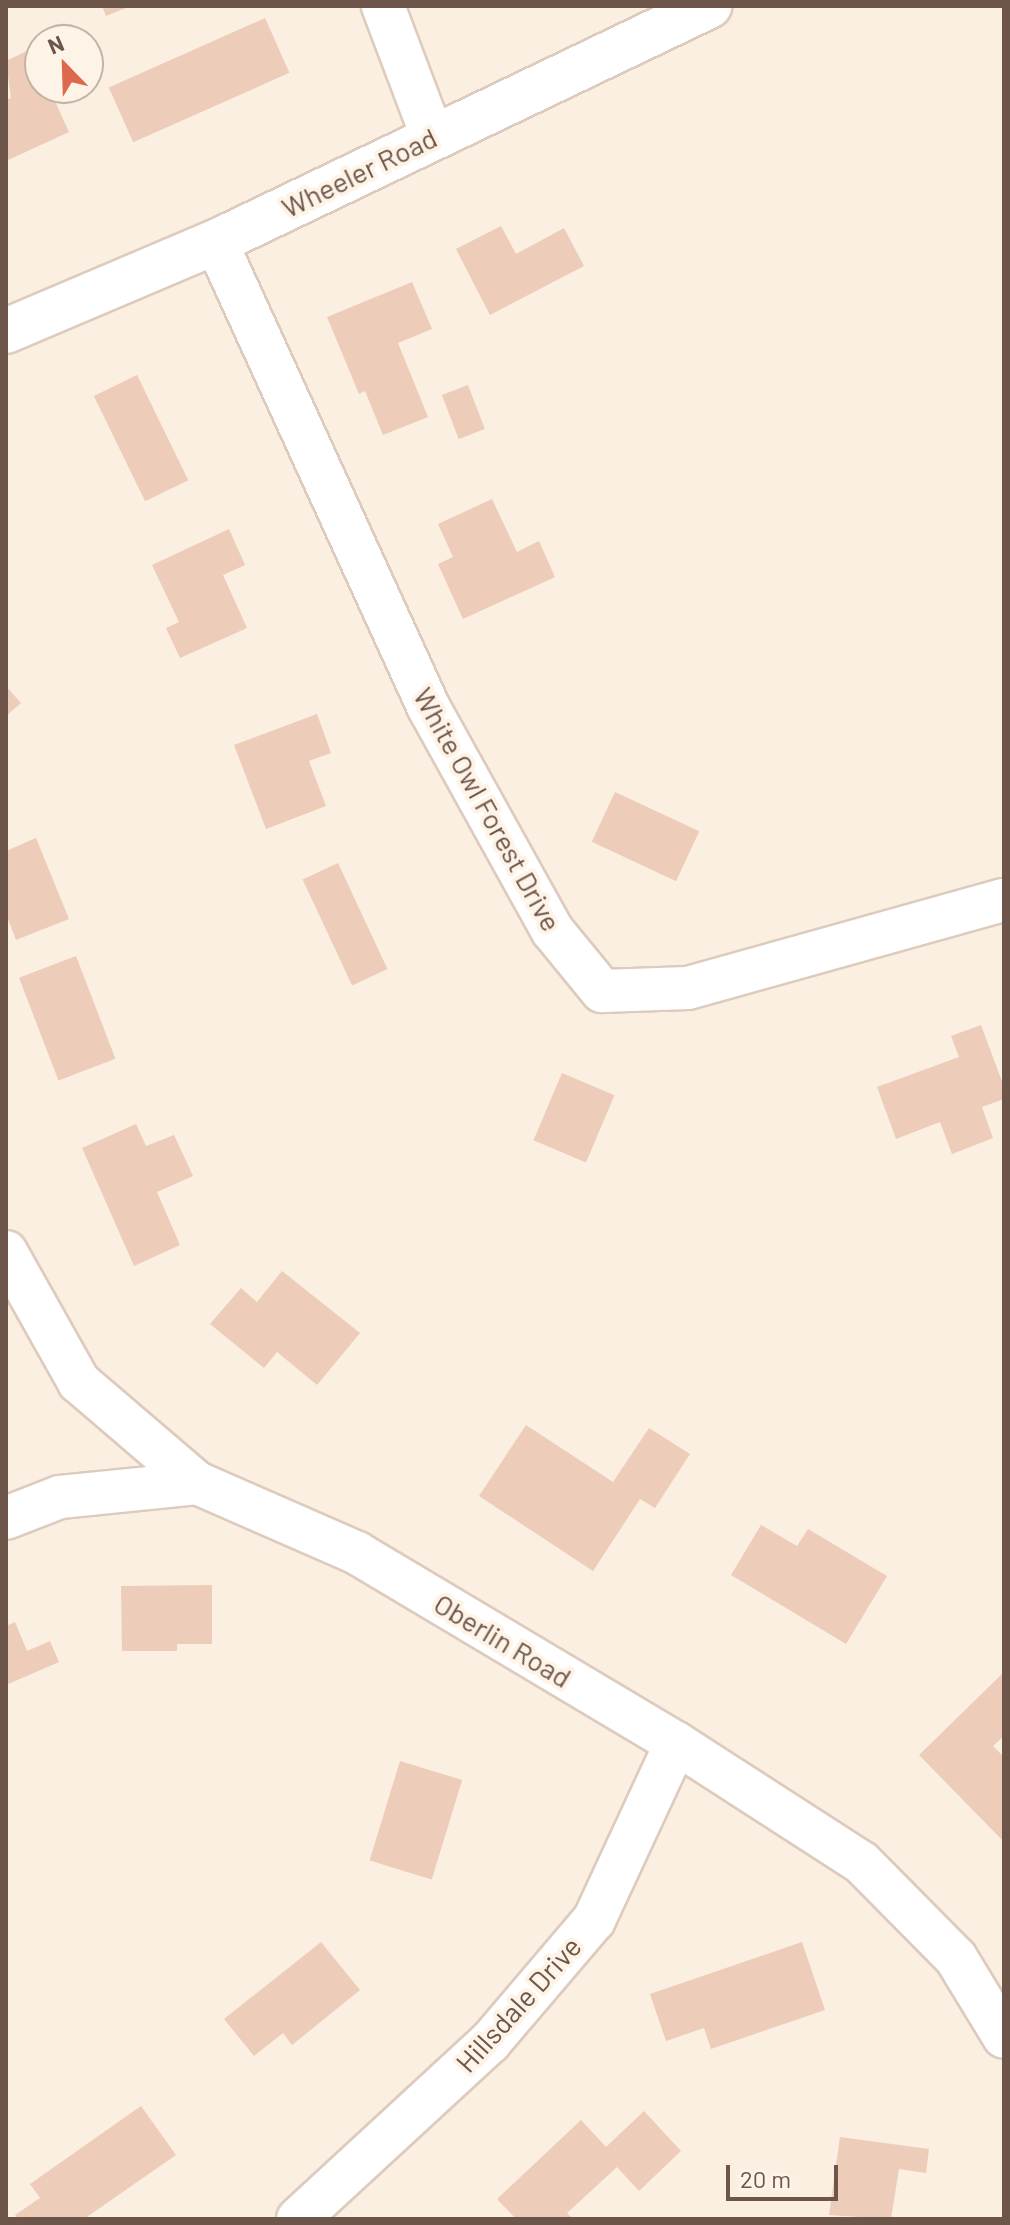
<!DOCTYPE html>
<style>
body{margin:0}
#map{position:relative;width:1010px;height:2225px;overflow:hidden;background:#faefe0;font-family:Barlow,sans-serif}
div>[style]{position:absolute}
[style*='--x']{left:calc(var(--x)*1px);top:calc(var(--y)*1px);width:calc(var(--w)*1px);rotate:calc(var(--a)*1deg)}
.building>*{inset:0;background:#edccba;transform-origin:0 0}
.roads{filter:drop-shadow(2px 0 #ddcbbd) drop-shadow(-2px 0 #ddcbbd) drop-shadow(0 2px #ddcbbd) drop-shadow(0 -2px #ddcbbd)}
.minor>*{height:42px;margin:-21px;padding:0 21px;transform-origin:21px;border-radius:21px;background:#fff}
.tertiary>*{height:44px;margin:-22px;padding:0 22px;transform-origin:22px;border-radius:22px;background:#fff}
span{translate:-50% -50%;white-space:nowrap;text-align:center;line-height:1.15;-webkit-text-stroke:8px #fdf3e6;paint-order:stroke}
.street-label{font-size:28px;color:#6e554a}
.frame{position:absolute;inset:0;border:8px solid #6e554a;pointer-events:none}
.north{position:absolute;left:24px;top:24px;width:80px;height:80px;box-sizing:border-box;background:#fdf3e6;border:2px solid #c4b4a8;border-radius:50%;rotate:337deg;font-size:22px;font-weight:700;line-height:32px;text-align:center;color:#6e554a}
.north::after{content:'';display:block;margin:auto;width:28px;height:36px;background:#dc684d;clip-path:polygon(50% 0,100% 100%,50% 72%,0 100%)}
.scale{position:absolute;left:726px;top:2165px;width:112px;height:36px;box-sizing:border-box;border:4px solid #6e554a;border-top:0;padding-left:10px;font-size:24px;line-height:28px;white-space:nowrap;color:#6e554a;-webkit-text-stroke:6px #fdf3e6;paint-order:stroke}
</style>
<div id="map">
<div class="building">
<i style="clip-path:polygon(102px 6px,131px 6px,106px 16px)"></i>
<i style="left:265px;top:18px;width:60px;height:171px;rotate:66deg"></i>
<i style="clip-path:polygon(31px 49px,40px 68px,40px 88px,49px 88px,69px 132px,6px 161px,6px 100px,11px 98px,6px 61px)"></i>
<i style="clip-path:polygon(501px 226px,516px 254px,564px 228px,584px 266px,490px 315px,456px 249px)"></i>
<i style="clip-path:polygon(412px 282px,432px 329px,398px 343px,428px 417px,383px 435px,365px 391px,359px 394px,327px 317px)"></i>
<i style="left:137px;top:375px;width:117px;height:48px;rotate:64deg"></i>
<i style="left:468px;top:385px;width:47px;height:28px;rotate:69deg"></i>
<i style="clip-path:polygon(492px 499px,517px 552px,539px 541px,555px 577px,463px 619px,438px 564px,453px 557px,438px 524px)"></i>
<i style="clip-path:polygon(229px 529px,245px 565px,223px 575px,247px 628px,180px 658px,166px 628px,179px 622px,152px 565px)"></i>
<i style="clip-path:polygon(6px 686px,21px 703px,6px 716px)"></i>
<i style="clip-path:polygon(317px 714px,331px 753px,309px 761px,326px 806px,266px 829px,234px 745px)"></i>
<i style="left:615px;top:792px;width:93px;height:55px;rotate:25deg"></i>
<i style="clip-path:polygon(36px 838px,69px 919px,16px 940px,6px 914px,6px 851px)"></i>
<i style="left:338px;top:863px;width:117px;height:39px;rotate:65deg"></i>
<i style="left:76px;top:956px;width:110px;height:61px;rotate:69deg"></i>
<i style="clip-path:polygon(981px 1025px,1004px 1087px,1004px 1099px,982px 1107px,993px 1138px,952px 1154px,940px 1122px,896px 1139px,877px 1087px,959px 1057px,951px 1036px)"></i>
<i style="left:562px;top:1073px;width:57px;height:73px;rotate:23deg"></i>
<i style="clip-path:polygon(136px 1124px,146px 1146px,174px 1135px,193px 1176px,157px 1192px,180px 1245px,134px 1266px,82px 1148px)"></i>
<i style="clip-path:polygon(282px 1271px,360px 1333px,317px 1385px,277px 1352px,264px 1368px,210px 1324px,241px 1288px,257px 1302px)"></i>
<i style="clip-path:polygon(526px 1425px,613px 1482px,649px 1428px,690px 1454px,655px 1508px,640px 1499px,593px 1571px,479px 1496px)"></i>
<i style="clip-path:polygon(761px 1525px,797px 1546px,808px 1529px,887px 1576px,846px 1644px,731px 1575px)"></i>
<i style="clip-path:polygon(212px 1585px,212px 1644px,177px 1644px,177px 1651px,122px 1651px,121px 1586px)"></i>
<i style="clip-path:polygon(15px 1622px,27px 1651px,50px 1641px,59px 1662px,6px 1685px,6px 1626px)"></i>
<i style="clip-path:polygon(1004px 1672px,1004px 1736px,993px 1746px,1004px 1757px,1004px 1842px,919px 1755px)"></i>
<i style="left:400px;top:1761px;width:65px;height:104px;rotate:17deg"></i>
<i style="clip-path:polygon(321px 1942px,360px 1990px,292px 2045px,283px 2033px,254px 2056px,224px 2019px)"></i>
<i style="clip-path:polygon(802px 1942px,825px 2010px,711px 2049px,704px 2028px,666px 2041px,650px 1994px)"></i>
<i style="clip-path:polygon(141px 2106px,176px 2155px,84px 2219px,18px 2219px,15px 2215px,40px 2198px,30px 2184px)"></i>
<i style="clip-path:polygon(644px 2111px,681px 2151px,639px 2191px,617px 2167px,567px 2213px,573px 2219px,516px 2219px,497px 2199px,581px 2120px,606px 2147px)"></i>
<i style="clip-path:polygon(840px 2137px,929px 2149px,926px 2173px,899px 2169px,891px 2219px,829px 2215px)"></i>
</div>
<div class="roads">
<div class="minor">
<i style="--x:383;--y:6;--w:139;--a:69.3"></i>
<i style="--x:216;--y:242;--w:512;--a:65.44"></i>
<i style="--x:429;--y:708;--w:254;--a:61"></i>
<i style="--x:552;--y:930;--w:79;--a:50.7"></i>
<i style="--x:602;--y:991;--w:86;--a:-2"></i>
<i style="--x:688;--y:988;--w:328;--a:-15.6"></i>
<i style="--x:6;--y:1252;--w:149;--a:60.7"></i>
<i style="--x:79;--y:1382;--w:155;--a:40.6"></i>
<i style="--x:197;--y:1483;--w:175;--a:23.6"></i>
<i style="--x:357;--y:1553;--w:371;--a:30.8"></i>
<i style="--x:676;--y:1743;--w:220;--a:32.8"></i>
<i style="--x:861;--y:1862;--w:135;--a:45.3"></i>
<i style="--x:956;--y:1958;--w:92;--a:58.7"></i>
<i style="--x:6;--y:1518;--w:58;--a:-21.3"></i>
<i style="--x:60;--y:1497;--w:138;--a:-5.8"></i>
<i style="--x:298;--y:2219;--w:261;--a:-42.7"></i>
<i style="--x:490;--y:2042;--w:160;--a:-49.6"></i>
<i style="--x:594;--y:1920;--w:195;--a:-65.1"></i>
</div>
<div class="tertiary">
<i style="--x:6;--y:331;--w:228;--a:-23"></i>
<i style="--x:216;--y:242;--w:547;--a:-25.58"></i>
</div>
</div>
<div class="street-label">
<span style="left:359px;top:172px;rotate:-26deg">Wheeler Road</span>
<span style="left:488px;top:809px;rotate:61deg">White Owl Forest Drive</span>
<span style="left:503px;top:1640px;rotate:31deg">Oberlin Road</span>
<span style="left:518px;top:2004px;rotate:-48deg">Hillsdale Drive</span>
</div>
<div class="frame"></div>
<div class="north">N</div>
<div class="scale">20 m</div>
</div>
